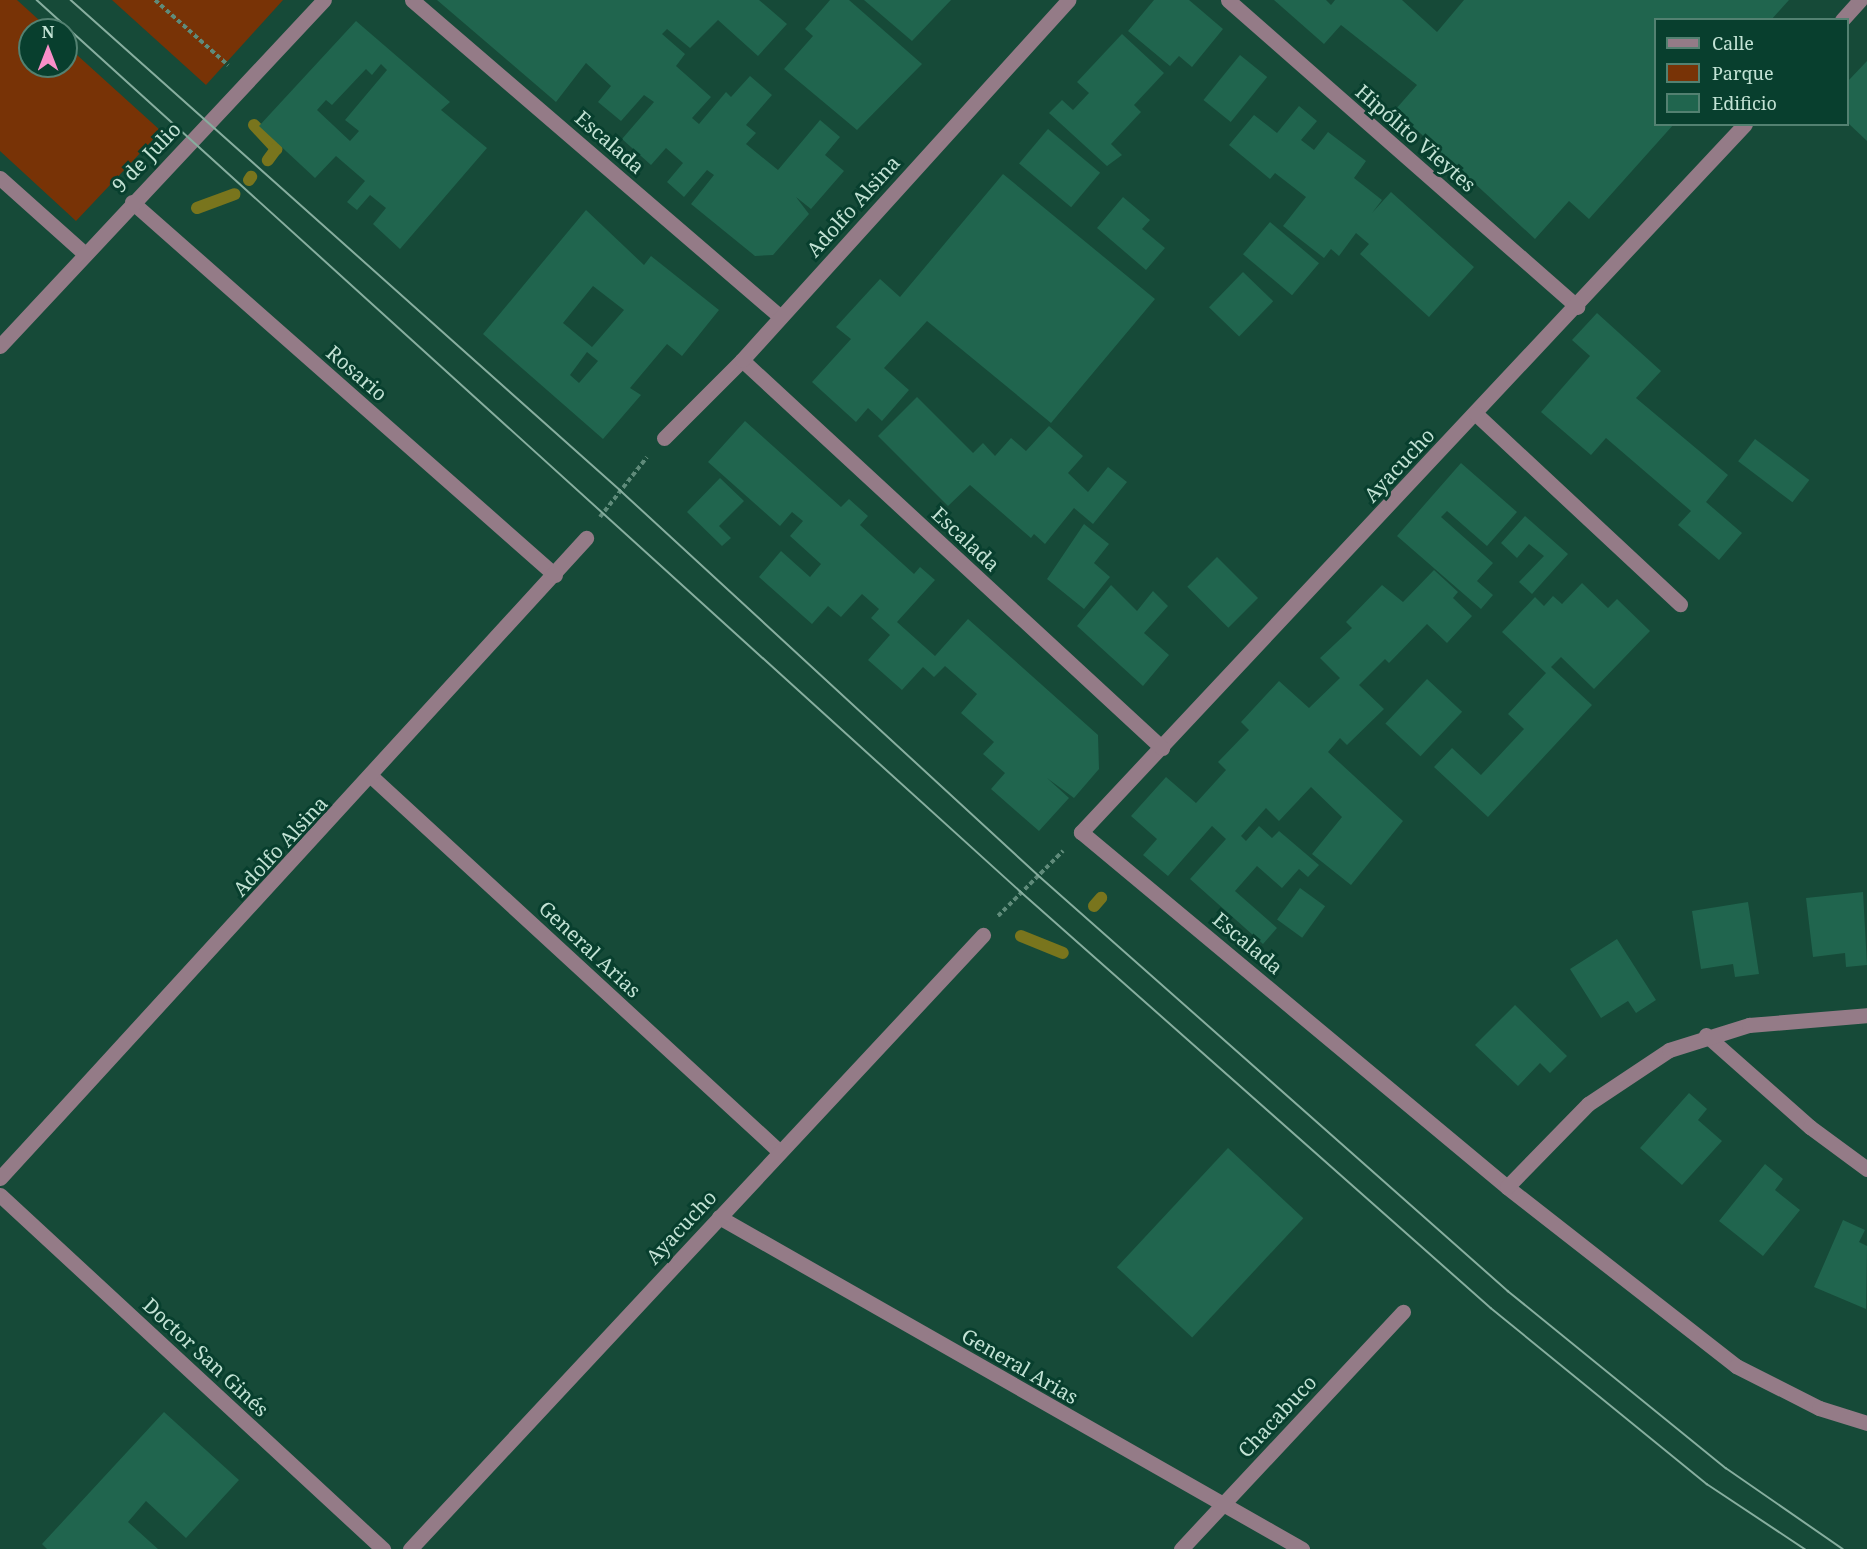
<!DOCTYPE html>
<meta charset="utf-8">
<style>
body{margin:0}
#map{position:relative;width:1867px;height:1549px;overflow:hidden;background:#164a38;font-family:"Noto Serif",serif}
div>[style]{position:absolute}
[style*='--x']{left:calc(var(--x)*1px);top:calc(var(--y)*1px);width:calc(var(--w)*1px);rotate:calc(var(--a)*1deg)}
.green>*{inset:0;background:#783306}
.stream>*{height:12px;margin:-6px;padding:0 6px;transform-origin:6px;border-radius:6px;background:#79751d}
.building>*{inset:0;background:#20654e;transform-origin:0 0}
.path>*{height:4px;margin-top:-2px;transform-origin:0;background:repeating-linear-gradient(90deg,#5f8b7a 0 4.5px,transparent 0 7.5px)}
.minor>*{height:15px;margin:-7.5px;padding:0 7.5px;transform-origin:7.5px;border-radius:7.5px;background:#947b87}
.tram>*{height:1.5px;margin:-0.75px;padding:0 0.75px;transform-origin:0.75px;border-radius:0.75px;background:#87ae9f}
span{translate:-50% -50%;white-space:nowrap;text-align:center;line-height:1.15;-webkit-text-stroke:6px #083f2e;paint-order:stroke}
.street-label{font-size:20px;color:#c3e3d5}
.legend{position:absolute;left:1654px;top:18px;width:195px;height:108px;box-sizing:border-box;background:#083f2e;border:2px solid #538171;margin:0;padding:8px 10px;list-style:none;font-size:18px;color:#c3e3d5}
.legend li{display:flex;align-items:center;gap:12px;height:30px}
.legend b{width:30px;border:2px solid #538171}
.north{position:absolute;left:18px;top:18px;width:60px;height:60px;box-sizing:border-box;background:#083f2e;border:2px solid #538171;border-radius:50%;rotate:0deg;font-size:16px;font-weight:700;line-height:24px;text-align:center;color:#c3e3d5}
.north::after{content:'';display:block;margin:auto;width:21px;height:27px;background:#f98fc9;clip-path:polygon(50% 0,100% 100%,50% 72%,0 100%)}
</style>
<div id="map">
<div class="green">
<i style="clip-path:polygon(0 0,17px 0,50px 30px,30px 30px,30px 66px,66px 66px,66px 45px,161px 131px,76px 221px,0 151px)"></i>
<i style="clip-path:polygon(112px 0,283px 0,206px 85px)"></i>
</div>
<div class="stream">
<i style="--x:254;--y:125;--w:33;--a:47"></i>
<i style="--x:276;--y:149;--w:14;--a:126"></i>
<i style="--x:249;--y:180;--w:4;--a:-56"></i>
<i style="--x:197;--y:208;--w:40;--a:-20.2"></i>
<i style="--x:1094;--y:906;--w:11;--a:-49"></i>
<i style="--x:1021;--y:936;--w:45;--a:22"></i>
</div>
<div class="building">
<i style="clip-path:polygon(437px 0,759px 0,787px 24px,758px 56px,718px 20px,690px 48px,667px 29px,662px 34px,685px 54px,676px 66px,711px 97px,692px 118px,699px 124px,726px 92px,731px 97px,750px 76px,772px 95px,746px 125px,756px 133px,746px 144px,778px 170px,820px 120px,840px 137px,825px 155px,844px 171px,811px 209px,796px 197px,809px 214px,773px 255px,755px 256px,691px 204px,714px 175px,707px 170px,684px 197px,667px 182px,683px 163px,666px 148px,651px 165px,622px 139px,654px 102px,644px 95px,621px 121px,598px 102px,611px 86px,586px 63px,556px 102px)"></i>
<i style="clip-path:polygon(830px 0,849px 0,922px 64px,857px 130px,784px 69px,813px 36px,805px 29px)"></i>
<i style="clip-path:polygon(864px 0,951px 0,912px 41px)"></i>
<i style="clip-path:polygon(1154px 0,1189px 0,1223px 29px,1192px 67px,1179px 56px,1170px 66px,1128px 31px)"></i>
<i style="clip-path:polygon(1274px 0,1326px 0,1331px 5px,1335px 0,1402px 0,1437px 32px,1464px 0,1789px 0,1771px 20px,1656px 20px,1656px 124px,1674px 124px,1589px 219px,1569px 201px,1535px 239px,1395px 110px,1417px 85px,1341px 25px,1324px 44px)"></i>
<i style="clip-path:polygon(evenodd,356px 21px,450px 102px,441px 110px,487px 148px,400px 249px,373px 224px,386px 208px,370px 195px,357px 210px,347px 202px,365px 181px,336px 156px,315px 178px,259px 126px,356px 21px,381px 64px,387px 70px,345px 120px,359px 131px,350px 141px,317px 110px,326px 100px,332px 105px,366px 69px,372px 75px,381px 64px)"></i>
<i style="clip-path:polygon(1122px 34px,1164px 73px,1134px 105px,1141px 112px,1111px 144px,1122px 155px,1107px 166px,1049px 113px,1062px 100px,1073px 110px,1089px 93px,1077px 82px)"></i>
<i style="left:1240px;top:55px;width:35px;height:58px;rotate:39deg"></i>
<i style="clip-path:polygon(1867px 61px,1867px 141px,1848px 123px,1848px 81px)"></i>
<i style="clip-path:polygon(1299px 106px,1317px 121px,1301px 140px,1314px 150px,1328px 132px,1366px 161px,1354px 178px,1382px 200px,1372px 213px,1391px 192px,1474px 267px,1429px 317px,1360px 254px,1369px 244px,1356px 233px,1339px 256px,1331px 249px,1324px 258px,1283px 226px,1306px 197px,1275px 173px,1270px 179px,1229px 145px,1254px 115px,1277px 133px)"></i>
<i style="left:1048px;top:129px;width:68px;height:45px;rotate:40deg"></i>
<i style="clip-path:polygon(1003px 174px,1155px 299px,1051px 423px,927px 321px,884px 368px,909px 390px,882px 421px,868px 408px,856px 422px,812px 382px,851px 339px,836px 327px,880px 279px,900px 297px)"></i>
<i style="clip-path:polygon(1123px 197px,1150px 220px,1142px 229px,1165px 248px,1146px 270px,1097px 228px)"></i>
<i style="clip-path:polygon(evenodd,586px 210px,644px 265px,651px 256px,719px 310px,682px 356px,667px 344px,630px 388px,641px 395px,603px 439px,483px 334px,586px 210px,593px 286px,624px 310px,592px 347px,563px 323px,593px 286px,586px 210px,587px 352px,598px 361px,579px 383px,570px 375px,587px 352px)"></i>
<i style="left:1270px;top:222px;width:64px;height:42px;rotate:40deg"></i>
<i style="left:1243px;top:272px;width:42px;height:49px;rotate:44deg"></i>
<i style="clip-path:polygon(1597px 313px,1661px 371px,1636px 398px,1728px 475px,1706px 502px,1742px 533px,1719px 560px,1678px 525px,1691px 511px,1606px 438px,1591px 455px,1541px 412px,1590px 356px,1572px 340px)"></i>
<i style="clip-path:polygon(917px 397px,973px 453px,983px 443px,995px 456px,1011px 438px,1026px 451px,1049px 426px,1083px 456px,1068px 473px,1088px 492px,1108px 467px,1127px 482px,1093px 524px,1074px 508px,1045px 544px,1034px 534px,1031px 538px,970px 485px,948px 506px,878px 436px)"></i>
<i style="clip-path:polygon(745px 421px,841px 507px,849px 499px,868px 516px,860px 525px,914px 574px,920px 567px,935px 580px,897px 622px,935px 656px,968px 619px,1098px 735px,1099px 769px,1074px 798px,1047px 778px,1069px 798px,1039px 831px,991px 789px,1005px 773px,983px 754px,994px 742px,961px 713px,977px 694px,945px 666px,934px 677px,923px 667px,902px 690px,868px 660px,890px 635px,871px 618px,879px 609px,862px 594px,841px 617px,828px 606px,812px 624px,759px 577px,781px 551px,810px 577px,821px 564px,790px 536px,803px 521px,792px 512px,780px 526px,708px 462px)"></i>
<i style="left:1755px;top:439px;width:68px;height:28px;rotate:37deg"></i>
<i style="clip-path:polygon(1461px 463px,1517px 512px,1487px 546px,1447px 511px,1441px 517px,1493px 563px,1477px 581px,1493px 595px,1481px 609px,1397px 536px)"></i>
<i style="clip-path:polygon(720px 478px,744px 501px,719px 526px,731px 538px,722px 546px,687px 512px)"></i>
<i style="clip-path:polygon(1525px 516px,1568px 554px,1532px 594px,1519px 582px,1544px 556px,1529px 544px,1517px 558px,1501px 543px)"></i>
<i style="clip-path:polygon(1084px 524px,1109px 544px,1094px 563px,1110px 577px,1084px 609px,1047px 579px)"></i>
<i style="left:1217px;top:557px;width:58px;height:42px;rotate:45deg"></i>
<i style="clip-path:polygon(1434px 570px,1458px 592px,1453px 598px,1472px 616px,1447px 643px,1427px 624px,1389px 663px,1385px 659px,1359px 685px,1384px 709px,1347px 745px,1340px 738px,1328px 752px,1403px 821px,1351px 885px,1312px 854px,1342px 817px,1311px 787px,1279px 821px,1266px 808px,1241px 836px,1246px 841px,1259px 826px,1272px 838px,1279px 831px,1319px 865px,1308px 877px,1299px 869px,1282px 888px,1257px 866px,1235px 891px,1277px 928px,1263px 944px,1190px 879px,1226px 839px,1212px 826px,1168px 876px,1143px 855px,1157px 839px,1131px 816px,1166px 777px,1196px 803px,1226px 770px,1218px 762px,1249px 730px,1241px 722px,1279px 681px,1309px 708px,1340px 678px,1320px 658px,1352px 628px,1346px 622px,1382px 585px,1403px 602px)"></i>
<i style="clip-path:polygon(1582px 583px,1608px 608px,1617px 599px,1650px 631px,1594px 689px,1561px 657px,1551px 667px,1592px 705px,1488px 817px,1434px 767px,1452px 748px,1481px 775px,1524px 729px,1508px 714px,1546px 673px,1502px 632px,1535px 597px,1544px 606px,1553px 596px,1562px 604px)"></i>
<i style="clip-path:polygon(1111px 585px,1137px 611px,1153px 591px,1168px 606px,1144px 633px,1169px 655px,1143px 686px,1077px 626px)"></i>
<i style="left:1427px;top:679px;width:48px;height:61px;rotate:43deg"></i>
<i style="left:1300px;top:888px;width:31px;height:39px;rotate:36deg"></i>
<i style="clip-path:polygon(1863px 892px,1867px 965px,1846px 967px,1845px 953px,1813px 957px,1806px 898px)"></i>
<i style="clip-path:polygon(1748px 902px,1759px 974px,1735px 977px,1733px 964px,1701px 969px,1692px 911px)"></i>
<i style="clip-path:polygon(1617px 939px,1656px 1000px,1636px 1013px,1628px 1001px,1601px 1018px,1570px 969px)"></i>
<i style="clip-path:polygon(1515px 1005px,1567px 1056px,1550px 1073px,1540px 1063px,1518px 1086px,1475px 1045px)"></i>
<i style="clip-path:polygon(1689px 1093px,1707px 1109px,1698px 1120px,1722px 1141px,1682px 1185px,1640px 1148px)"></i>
<i style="left:1228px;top:1148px;width:103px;height:163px;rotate:43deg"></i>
<i style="clip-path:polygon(1765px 1164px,1783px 1179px,1775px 1190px,1800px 1210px,1763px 1256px,1719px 1221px)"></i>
<i style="clip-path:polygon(1843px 1220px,1865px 1230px,1859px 1242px,1867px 1246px,1866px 1309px,1814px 1287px)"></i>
<i style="clip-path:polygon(164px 1412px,239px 1480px,186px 1538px,146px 1501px,128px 1522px,158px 1549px,47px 1549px,42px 1544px)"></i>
</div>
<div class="path">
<i style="--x:155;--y:0;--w:98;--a:41.7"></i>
<i style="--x:600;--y:517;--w:76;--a:-51.9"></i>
<i style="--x:998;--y:916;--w:92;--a:-45"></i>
</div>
<div class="minor">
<i style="--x:412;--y:0;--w:486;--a:40.7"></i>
<i style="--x:1228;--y:0;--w:465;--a:41.3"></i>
<i style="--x:1842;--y:20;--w:27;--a:-48"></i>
<i style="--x:1745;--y:124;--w:971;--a:133.16"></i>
<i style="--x:1081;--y:832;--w:555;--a:39.81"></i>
<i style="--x:1507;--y:1187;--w:291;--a:38"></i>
<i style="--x:1736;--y:1366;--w:93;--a:26.8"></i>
<i style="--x:1819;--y:1408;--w:50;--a:17.4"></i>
<i style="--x:0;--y:178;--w:113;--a:41.8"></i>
<i style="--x:132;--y:202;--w:564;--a:41.41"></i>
<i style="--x:0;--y:346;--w:474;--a:-46.9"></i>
<i style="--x:742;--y:360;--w:572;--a:42.73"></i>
<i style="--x:1476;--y:414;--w:279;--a:43"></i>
<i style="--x:664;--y:438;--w:110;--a:-45"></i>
<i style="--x:742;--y:360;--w:486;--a:-47.8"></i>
<i style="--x:372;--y:777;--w:554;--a:42.59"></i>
<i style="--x:1706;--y:1035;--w:139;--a:41.5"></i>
<i style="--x:1810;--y:1127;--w:71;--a:36.4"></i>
<i style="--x:0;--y:1178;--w:868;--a:-47.52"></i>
<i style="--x:1507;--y:1187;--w:116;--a:-45.7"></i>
<i style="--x:1588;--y:1104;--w:97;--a:-33.7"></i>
<i style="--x:1669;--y:1050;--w:84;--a:-17.4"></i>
<i style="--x:1749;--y:1025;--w:118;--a:-4.8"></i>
<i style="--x:0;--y:1195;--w:522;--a:42.75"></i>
<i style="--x:719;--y:1217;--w:671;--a:29.66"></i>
<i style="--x:410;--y:1549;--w:840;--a:-46.98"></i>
<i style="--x:1181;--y:1549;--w:325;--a:-46.9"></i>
</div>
<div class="tram">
<i style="--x:37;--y:0;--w:1327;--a:42.19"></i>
<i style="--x:1020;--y:891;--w:629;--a:41.52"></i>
<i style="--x:1491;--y:1308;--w:279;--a:39.2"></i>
<i style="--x:1707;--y:1484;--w:118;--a:33.6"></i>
<i style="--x:71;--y:0;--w:736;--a:41.75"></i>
<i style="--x:620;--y:490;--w:568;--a:42.65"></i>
<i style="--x:1038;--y:875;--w:628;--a:41.51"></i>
<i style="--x:1508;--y:1291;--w:281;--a:39.1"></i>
<i style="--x:1726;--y:1468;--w:142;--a:34.7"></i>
</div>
<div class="street-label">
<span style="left:1416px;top:138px;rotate:41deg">Hipólito Vieytes</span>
<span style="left:610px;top:142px;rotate:41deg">Escalada</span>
<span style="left:146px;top:157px;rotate:-46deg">9 de Julio</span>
<span style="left:853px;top:206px;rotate:-48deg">Adolfo Alsina</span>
<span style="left:357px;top:373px;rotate:41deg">Rosario</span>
<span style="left:1399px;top:465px;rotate:-47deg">Ayacucho</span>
<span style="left:966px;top:539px;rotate:43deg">Escalada</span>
<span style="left:280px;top:846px;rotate:-47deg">Adolfo Alsina</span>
<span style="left:1248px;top:943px;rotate:40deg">Escalada</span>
<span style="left:590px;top:949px;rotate:43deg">General Arias</span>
<span style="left:681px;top:1227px;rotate:-47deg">Ayacucho</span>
<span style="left:206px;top:1357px;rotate:43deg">Doctor San Ginés</span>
<span style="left:1020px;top:1366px;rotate:30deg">General Arias</span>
<span style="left:1277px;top:1416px;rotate:-47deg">Chacabuco</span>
</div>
<ul class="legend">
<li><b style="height:8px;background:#947b87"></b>Calle</li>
<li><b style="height:16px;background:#783306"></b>Parque</li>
<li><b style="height:16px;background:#20654e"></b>Edificio</li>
</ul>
<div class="north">N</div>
</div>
